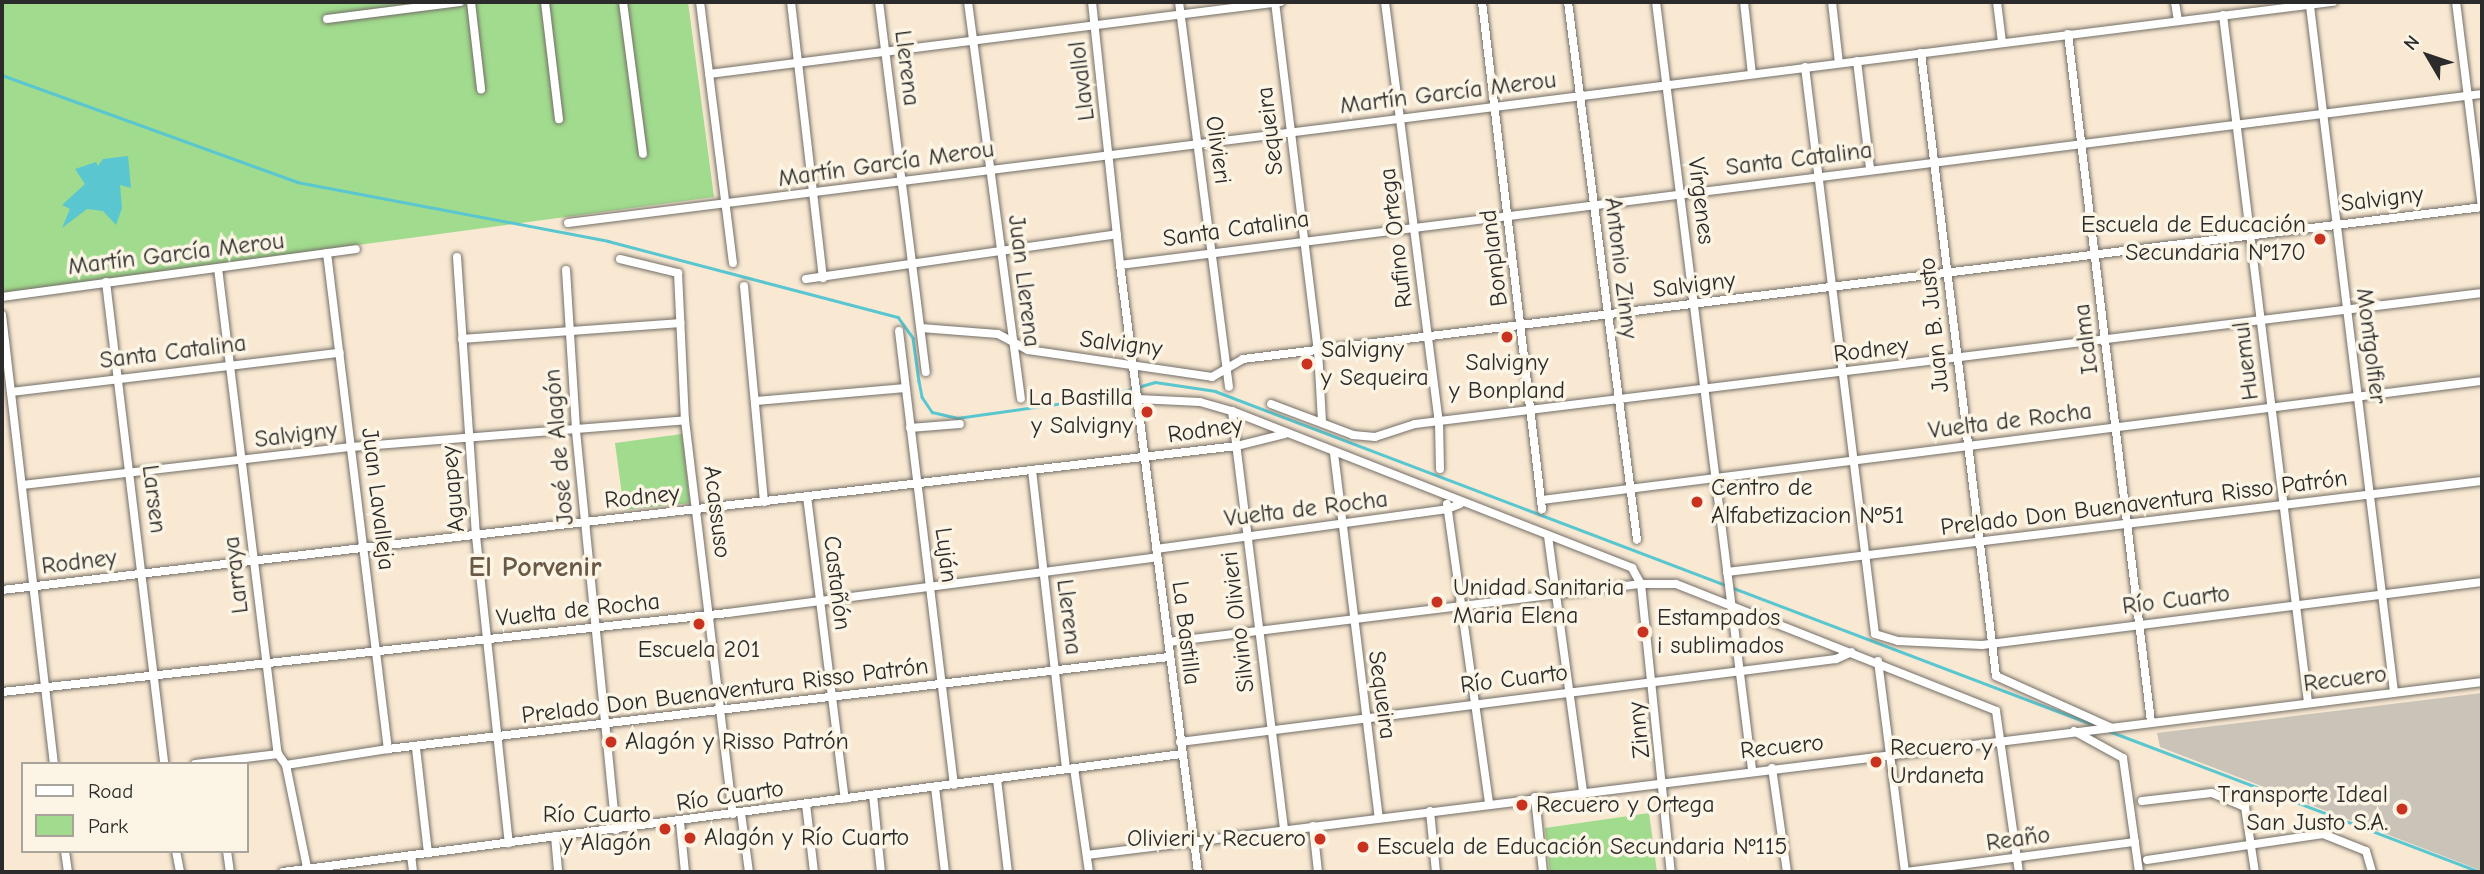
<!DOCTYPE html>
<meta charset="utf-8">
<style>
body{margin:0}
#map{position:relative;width:2484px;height:874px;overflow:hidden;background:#f9e9d3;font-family:"Comic Neue",sans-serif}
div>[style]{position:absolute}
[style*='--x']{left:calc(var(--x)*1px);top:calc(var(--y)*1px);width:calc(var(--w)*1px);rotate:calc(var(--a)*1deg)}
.industrial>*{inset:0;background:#cac3b8}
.green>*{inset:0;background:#a1db8e}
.water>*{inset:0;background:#59c6d0}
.stream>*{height:2.5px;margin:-1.25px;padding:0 1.25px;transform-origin:1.25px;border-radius:1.25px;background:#59c6d0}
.roads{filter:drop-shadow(0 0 2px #736e66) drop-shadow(0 0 2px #736e66)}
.minor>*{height:8px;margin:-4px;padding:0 4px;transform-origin:4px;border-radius:4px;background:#fff}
.dots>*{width:19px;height:19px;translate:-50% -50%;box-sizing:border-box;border:4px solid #fcf5e5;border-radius:50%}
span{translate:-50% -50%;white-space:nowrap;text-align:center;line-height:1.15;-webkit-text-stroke:7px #fcf5e5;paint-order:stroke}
.street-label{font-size:24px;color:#2b2b2b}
.poi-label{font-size:24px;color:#2b2b2b}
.right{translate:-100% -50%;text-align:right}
.left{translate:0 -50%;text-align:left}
.quarter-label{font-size:28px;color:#6a5945;font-weight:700}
.frame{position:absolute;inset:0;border:4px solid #2b2b2b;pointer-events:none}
.legend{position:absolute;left:21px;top:762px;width:228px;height:91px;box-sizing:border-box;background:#fcf5e5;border:2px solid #a8a49b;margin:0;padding:9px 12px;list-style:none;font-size:21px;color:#2b2b2b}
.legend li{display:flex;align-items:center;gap:14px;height:35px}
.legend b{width:35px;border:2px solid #a8a49b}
.north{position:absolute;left:2393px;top:21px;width:70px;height:70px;-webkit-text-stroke:5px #fcf5e5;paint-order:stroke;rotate:309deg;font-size:19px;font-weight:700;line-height:28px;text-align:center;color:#2b2b2b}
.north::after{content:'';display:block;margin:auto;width:24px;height:32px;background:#2b2b2b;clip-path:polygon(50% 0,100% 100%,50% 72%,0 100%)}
</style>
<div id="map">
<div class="industrial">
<div style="clip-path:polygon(2482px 693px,2482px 871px,2160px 747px,2157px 733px)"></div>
</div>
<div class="green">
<div style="clip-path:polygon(2px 2px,688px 2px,714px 197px,2px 293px)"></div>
<div style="clip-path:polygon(682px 434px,690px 503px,624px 510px,615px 443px)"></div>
<div style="clip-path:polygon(1649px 813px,1657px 872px,1550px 872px,1545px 828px)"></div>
</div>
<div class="water">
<div style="clip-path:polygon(128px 156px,131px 188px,120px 185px,122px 208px,116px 225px,103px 211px,87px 209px,62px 228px,70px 209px,62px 205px,85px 184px,75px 169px,96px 162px,98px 166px,103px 159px)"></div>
</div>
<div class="stream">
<div style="--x:2;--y:75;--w:314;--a:19.9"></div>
<div style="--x:297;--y:182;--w:317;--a:10.7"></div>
<div style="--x:608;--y:241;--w:300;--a:14.7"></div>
<div style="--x:898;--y:317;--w:26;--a:54"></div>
<div style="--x:913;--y:338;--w:44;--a:82.2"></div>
<div style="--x:919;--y:381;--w:16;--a:79"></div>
<div style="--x:922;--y:397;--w:18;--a:56"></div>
<div style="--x:932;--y:412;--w:26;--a:13"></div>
<div style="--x:957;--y:418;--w:144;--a:-8"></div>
<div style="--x:1100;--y:398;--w:57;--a:-16.2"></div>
<div style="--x:1155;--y:382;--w:61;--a:8.5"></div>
<div style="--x:1215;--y:391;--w:943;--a:20.8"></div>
<div style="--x:2109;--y:731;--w:397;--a:20.8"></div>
</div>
<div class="roads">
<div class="minor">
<div style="--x:471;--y:2;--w:88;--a:83.4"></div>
<div style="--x:545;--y:2;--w:118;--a:83.2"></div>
<div style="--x:623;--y:2;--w:153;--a:82.5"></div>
<div style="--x:700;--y:2;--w:263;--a:82.8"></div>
<div style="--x:791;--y:2;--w:278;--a:83.4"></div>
<div style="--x:879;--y:2;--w:373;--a:82.8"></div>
<div style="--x:968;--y:2;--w:400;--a:82.4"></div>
<div style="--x:1092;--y:2;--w:264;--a:83.9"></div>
<div style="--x:1120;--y:265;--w:612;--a:82.68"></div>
<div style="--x:1179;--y:2;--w:388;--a:82.6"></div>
<div style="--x:1275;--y:2;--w:351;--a:83"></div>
<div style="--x:1318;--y:350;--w:72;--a:86.8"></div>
<div style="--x:1385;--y:2;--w:423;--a:82.7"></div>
<div style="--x:1439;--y:422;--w:47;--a:88.8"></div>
<div style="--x:1482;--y:2;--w:511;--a:83.25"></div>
<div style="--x:1568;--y:2;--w:542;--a:82.69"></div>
<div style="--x:1656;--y:2;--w:773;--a:82.87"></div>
<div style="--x:1744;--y:2;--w:72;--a:83.7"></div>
<div style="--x:1832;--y:2;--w:61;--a:83.5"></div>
<div style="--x:1997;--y:2;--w:40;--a:82.9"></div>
<div style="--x:2175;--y:2;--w:18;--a:81"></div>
<div style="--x:2456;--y:2;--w:207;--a:82.8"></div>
<div style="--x:2310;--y:6;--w:691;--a:83.02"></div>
<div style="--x:2223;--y:15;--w:692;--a:82.95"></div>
<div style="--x:327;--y:19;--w:134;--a:-7.3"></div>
<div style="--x:2068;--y:34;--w:693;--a:83.12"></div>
<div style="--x:1921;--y:53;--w:627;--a:83.14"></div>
<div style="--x:1996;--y:676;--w:125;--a:24.1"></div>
<div style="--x:1857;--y:61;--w:109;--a:83.1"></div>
<div style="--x:1805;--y:67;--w:571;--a:82.96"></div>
<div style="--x:1875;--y:634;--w:24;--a:17"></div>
<div style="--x:1898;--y:641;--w:84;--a:2.7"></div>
<div style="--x:1982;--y:645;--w:504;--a:-7.18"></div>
<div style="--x:709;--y:74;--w:576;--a:-7.19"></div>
<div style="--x:568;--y:223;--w:1779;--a:-7.14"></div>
<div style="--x:327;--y:253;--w:500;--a:83"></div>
<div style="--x:457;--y:257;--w:280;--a:86.1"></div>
<div style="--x:476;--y:536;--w:309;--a:83.9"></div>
<div style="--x:620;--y:259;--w:60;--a:13.6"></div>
<div style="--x:678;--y:273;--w:147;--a:87.3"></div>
<div style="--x:685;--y:420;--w:397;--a:83.1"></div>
<div style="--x:1120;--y:265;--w:1373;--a:-7.16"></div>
<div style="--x:218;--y:268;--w:490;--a:83"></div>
<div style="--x:278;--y:754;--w:14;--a:54"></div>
<div style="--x:286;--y:765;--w:109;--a:78.4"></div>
<div style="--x:566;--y:270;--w:161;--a:86.4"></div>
<div style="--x:576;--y:431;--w:401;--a:84.3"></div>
<div style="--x:806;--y:279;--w:314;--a:-8.2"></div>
<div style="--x:106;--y:282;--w:485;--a:83.1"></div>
<div style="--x:744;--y:286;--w:217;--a:84.7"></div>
<div style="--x:2;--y:297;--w:357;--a:-7.7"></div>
<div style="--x:2;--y:315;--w:452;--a:83.4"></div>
<div style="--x:921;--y:328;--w:77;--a:4.5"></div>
<div style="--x:998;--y:334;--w:34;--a:28"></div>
<div style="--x:1028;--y:350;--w:186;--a:8.3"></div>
<div style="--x:1212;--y:377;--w:36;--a:-30"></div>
<div style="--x:1243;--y:359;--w:1248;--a:-6.99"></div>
<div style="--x:899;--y:331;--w:457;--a:83.1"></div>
<div style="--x:462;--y:339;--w:219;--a:-4.2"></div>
<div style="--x:11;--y:392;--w:331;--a:-6.8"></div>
<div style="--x:1138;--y:399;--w:62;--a:2.8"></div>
<div style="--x:1200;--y:402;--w:33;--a:16"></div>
<div style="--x:1232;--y:411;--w:430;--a:21.4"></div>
<div style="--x:1632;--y:568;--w:18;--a:61"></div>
<div style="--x:1641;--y:584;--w:290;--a:84.1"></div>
<div style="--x:756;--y:401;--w:150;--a:-5"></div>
<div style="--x:1271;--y:404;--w:88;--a:20.7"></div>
<div style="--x:1353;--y:435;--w:22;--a:5"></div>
<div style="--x:1375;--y:437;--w:42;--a:-18"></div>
<div style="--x:1415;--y:424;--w:1075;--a:-7"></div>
<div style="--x:1232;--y:411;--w:421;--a:82.9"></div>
<div style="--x:910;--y:428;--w:50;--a:-4.6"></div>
<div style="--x:1334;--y:453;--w:368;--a:83"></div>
<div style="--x:1032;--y:470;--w:301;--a:83.5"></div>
<div style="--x:22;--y:485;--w:332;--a:-6.6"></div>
<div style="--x:352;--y:447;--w:334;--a:-4.6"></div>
<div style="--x:807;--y:496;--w:305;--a:82.9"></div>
<div style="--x:1542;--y:500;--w:948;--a:-7.22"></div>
<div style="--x:1447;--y:504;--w:302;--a:82"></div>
<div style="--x:1548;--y:536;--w:257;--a:82.2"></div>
<div style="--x:1156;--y:549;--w:294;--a:-7.8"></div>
<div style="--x:1447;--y:509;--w:14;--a:-21"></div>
<div style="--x:1727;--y:572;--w:760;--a:-6.87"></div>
<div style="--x:2;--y:590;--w:1243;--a:-6.65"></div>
<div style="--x:1237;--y:446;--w:49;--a:-14"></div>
<div style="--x:1168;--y:642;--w:477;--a:-7"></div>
<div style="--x:1641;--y:584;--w:35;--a:0"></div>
<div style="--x:1676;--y:584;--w:344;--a:21.6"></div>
<div style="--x:1996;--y:711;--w:163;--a:81.9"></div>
<div style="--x:1878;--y:661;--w:213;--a:82.7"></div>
<div style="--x:2;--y:692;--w:730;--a:-6.21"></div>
<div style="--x:728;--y:613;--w:433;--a:-7.4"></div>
<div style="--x:2074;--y:731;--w:56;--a:28.9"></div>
<div style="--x:2123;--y:758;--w:115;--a:82"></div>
<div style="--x:1180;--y:742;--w:661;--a:-7.21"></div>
<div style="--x:1836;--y:659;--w:17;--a:-24"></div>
<div style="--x:416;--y:748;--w:106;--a:83.5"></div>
<div style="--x:195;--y:764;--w:84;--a:-6.9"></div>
<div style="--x:286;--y:765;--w:103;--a:-8.9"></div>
<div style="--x:388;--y:749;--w:786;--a:-6.72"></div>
<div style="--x:1074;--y:768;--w:105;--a:81.8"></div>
<div style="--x:1772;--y:768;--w:105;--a:81.8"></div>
<div style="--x:997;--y:779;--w:94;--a:83.3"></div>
<div style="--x:935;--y:787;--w:86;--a:83.3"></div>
<div style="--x:873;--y:795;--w:77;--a:84.1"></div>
<div style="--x:1535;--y:797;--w:75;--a:83.9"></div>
<div style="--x:2142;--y:801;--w:70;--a:-6.5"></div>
<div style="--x:2212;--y:793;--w:36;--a:23"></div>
<div style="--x:2245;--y:807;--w:66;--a:81.3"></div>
<div style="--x:806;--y:804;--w:68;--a:83.3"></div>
<div style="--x:1430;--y:811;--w:61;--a:84.4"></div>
<div style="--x:741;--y:813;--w:60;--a:82.3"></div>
<div style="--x:680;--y:822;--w:50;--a:84.3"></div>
<div style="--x:1313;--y:826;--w:46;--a:83.8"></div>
<div style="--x:555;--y:836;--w:36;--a:85"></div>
<div style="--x:65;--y:851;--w:21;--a:82"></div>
<div style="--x:176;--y:851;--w:21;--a:79"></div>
<div style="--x:227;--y:851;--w:21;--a:82"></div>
<div style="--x:411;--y:855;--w:17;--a:83"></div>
<div style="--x:1087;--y:855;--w:1406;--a:-7.07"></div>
<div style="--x:2147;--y:860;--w:178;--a:-8.4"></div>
<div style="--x:2323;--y:834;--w:46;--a:21.6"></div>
<div style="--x:2366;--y:851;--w:22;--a:74"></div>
<div style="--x:283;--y:872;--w:907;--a:-7.48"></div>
<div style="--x:1906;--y:872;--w:231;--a:-7.5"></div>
</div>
</div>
<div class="dots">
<div style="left:2320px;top:239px;background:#c8321e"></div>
<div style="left:1507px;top:337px;background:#c8321e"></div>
<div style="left:1307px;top:364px;background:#c8321e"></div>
<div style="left:1147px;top:412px;background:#c8321e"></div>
<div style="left:1697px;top:502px;background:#c8321e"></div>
<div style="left:1437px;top:602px;background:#c8321e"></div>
<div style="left:699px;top:624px;background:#c8321e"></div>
<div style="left:1643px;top:632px;background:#c8321e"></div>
<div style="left:611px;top:742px;background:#c8321e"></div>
<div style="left:1876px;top:762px;background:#c8321e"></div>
<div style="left:1522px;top:805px;background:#c8321e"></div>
<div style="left:2402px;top:809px;background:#c8321e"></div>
<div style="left:665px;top:829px;background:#c8321e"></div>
<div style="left:690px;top:838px;background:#c8321e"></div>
<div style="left:1320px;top:839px;background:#c8321e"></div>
<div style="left:1363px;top:847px;background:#c8321e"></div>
</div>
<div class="street-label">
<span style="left:907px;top:68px;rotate:83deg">Llerena</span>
<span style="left:1082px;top:81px;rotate:-97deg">Llavallol</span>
<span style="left:1448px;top:93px;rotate:-7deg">Martín García Merou</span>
<span style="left:1270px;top:131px;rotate:-97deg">Sequeira</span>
<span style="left:1218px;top:150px;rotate:82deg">Olivieri</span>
<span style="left:1799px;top:159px;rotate:-7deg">Santa Catalina</span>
<span style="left:886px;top:164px;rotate:-8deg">Martín García Merou</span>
<span style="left:2382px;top:199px;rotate:-7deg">Salvigny</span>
<span style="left:1701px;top:201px;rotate:83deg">Vírgenes</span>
<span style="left:1236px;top:229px;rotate:-8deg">Santa Catalina</span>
<span style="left:1396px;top:238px;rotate:-97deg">Rufino Ortega</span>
<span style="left:176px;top:254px;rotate:-7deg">Martín García Merou</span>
<span style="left:1494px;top:258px;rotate:-97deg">Bonpland</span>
<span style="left:1621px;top:268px;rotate:83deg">Antonio Zinny</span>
<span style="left:1024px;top:281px;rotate:83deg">Juan Llerena</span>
<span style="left:1694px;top:285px;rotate:-7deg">Salvigny</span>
<span style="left:1934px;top:325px;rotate:-96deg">Juan B. Justo</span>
<span style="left:2086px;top:339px;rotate:-97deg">Icalma</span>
<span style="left:1121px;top:344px;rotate:7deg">Salvigny</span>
<span style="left:2371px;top:346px;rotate:83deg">Montgolfier</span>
<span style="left:1871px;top:350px;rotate:-7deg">Rodney</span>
<span style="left:173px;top:352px;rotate:-7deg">Santa Catalina</span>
<span style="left:2246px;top:361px;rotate:-97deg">Huemul</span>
<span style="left:2010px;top:421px;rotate:-7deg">Vuelta de Rocha</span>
<span style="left:1205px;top:430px;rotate:-8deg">Rodney</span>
<span style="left:296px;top:435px;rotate:-7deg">Salvigny</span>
<span style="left:559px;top:447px;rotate:-95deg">José de Alagón</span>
<span style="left:453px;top:489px;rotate:-95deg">Aguapey</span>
<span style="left:642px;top:497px;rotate:-6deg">Rodney</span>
<span style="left:154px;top:499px;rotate:83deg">Larsen</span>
<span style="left:378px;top:499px;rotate:83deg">Juan Lavalleja</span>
<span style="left:2144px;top:503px;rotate:-7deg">Prelado Don Buenaventura Risso Patrón</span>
<span style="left:1306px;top:509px;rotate:-7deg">Vuelta de Rocha</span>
<span style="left:717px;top:512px;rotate:83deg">Acassuso</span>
<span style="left:946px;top:555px;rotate:83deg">Luján</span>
<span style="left:79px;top:562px;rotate:-7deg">Rodney</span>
<span style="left:236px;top:575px;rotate:-97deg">Larraya</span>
<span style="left:837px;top:583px;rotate:83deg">Castañón</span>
<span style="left:2176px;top:600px;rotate:-7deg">Río Cuarto</span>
<span style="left:578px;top:610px;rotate:-6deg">Vuelta de Rocha</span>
<span style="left:1069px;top:617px;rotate:83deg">Llerena</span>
<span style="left:1238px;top:622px;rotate:-97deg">Silvino Olivieri</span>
<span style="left:1186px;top:633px;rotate:83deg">La Bastilla</span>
<span style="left:1514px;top:679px;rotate:-7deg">Río Cuarto</span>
<span style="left:2345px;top:679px;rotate:-7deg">Recuero</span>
<span style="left:725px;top:691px;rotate:-7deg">Prelado Don Buenaventura Risso Patrón</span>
<span style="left:1382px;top:695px;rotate:82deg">Sequeira</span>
<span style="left:1639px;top:730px;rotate:-96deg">Zinny</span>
<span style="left:1782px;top:747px;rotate:-6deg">Recuero</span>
<span style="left:730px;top:796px;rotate:-8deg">Río Cuarto</span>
<span style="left:2018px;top:839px;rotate:-8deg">Reaño</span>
</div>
<div class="poi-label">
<span class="right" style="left:2306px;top:239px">Escuela de Educación<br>Secundaria Nº170</span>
<span class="left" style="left:1321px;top:364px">Salvigny<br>y Sequeira</span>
<span style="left:1507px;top:377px">Salvigny<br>y Bonpland</span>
<span class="right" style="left:1133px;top:412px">La Bastilla<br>y Salvigny</span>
<span class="left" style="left:1711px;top:502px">Centro de<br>Alfabetizacion Nº51</span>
<span class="left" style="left:1453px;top:602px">Unidad Sanitaria<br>Maria Elena</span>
<span class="left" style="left:1657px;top:632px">Estampados<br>i sublimados</span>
<span style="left:699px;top:650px">Escuela 201</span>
<span class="left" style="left:625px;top:742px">Alagón y Risso Patrón</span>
<span class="left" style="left:1890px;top:762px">Recuero y<br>Urdaneta</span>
<span class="right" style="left:2388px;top:809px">Transporte Ideal<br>San Justo S.A.</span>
<span class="left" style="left:1536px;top:805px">Recuero y Ortega</span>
<span class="right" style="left:651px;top:829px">Río Cuarto<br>y Alagón</span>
<span class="left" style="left:704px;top:838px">Alagón y Río Cuarto</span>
<span class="right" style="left:1306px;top:839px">Olivieri y Recuero</span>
<span class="left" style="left:1377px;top:847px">Escuela de Educación Secundaria Nº115</span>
</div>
<div class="quarter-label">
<span style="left:535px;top:567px">El Porvenir</span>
</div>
<div class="frame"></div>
<ul class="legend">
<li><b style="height:9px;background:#fff"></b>Road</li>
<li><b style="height:19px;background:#a1db8e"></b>Park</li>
</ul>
<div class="north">N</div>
</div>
